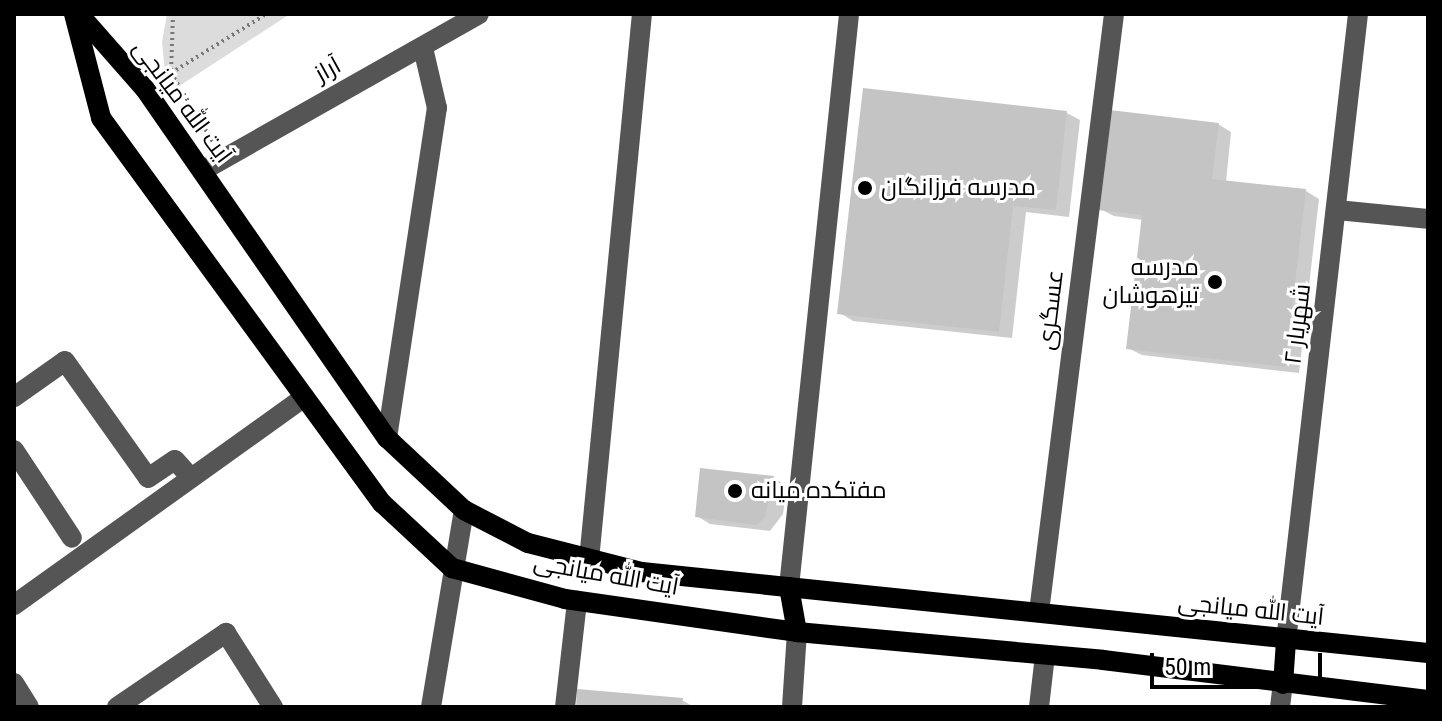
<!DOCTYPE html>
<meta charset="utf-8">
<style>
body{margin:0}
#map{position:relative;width:1442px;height:721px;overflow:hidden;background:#fff;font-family:"Roboto Condensed",Cairo,sans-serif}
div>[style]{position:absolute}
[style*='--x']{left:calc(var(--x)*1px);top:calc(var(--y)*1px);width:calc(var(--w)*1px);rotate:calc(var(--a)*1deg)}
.green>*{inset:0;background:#dcdcdc}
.shadow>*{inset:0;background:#0003}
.building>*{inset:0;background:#c4c4c4}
.path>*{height:4px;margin-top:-2px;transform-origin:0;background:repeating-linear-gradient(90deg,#777 0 2px,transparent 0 6px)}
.minor>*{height:20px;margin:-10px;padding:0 10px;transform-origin:10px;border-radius:10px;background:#555}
.major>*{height:20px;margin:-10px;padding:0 10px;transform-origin:10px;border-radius:10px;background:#000}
.dots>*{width:22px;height:22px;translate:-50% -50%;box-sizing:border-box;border:4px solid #fff;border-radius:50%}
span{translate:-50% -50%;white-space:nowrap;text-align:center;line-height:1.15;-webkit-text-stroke:6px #fff;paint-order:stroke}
.street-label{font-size:24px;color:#000}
.poi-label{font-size:24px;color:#000}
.left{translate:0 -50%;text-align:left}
.right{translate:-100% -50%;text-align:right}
.frame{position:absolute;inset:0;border:16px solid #000;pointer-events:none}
.scale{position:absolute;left:1150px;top:653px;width:172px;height:36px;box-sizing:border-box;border:4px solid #000;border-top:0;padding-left:10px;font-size:24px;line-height:28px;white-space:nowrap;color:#000;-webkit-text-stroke:6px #fff;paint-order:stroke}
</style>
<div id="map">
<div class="green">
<div style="clip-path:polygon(167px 14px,290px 14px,167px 94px,162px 42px)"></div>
</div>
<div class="shadow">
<div style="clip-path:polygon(1067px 113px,1080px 120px,1069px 217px,1026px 212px,1012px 338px,853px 321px,840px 313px)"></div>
<div style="clip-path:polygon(1218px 124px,1231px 132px,1226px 182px,1306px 191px,1319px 199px,1299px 373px,1142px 355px,1128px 348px,1143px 220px,1114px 216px,1100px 209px)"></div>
<div style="clip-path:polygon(773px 478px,787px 486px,783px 514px,770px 531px,710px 524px,697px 516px)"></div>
<div style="clip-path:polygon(682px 700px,694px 707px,578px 707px)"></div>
</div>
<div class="building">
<div style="clip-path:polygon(863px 88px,1067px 111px,1056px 210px,1013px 206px,999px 332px,837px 314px)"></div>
<div style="clip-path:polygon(1110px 110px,1219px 123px,1212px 179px,1306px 189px,1285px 367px,1126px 349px,1142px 215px,1098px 210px)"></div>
<div style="clip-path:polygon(700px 468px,774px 476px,765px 517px,756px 525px,695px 517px)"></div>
<div style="clip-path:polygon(577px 689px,683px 698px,682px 707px,576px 707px)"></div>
</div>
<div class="path">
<div style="--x:173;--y:14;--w:59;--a:91.9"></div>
<div style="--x:171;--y:73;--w:112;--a:-31.8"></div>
<div style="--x:171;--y:73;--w:81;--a:58.7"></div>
</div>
<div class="minor">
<div style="--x:202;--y:171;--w:318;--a:-29.5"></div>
<div style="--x:1337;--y:210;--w:91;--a:5.6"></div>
<div style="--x:14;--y:397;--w:62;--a:-35.2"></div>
<div style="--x:65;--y:361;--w:143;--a:54.6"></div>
<div style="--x:148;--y:478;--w:32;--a:-34"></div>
<div style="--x:175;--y:460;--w:24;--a:48"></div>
<div style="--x:387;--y:438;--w:334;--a:-81.4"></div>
<div style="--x:437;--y:108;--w:62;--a:-103.1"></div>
<div style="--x:14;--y:450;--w:105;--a:56.6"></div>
<div style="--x:589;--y:560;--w:549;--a:-84.46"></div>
<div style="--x:789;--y:587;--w:576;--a:-84.02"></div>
<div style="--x:14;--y:605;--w:357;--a:-35.6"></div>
<div style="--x:1039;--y:612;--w:603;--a:-82.85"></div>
<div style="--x:1286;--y:641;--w:631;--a:-83.45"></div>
<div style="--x:14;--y:683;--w:28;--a:58"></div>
<div style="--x:117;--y:707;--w:132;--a:-34.2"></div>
<div style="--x:226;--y:633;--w:88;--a:57.6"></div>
<div style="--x:431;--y:707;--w:200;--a:-80.5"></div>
<div style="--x:565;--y:707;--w:107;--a:-83.5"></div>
<div style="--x:792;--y:707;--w:75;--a:-86.2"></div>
<div style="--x:1039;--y:707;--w:52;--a:-83.4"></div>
<div style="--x:1280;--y:707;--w:23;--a:-83"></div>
</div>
<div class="major">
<div style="--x:74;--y:14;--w:107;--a:75.4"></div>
<div style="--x:101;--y:118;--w:477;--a:53.9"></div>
<div style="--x:382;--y:503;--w:96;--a:42.9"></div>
<div style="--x:452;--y:568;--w:117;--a:15.3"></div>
<div style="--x:565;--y:599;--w:234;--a:8.1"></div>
<div style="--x:797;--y:632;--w:307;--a:5.2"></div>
<div style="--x:1103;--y:660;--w:327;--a:7"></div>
<div style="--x:79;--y:14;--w:100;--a:48.7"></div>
<div style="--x:145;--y:89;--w:425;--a:55.3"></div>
<div style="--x:387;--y:438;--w:105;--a:43.1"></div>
<div style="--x:464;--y:510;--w:72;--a:27.3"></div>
<div style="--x:528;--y:543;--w:118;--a:14.3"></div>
<div style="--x:642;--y:572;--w:790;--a:5.88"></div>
<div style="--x:789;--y:587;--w:46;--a:79.9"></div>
<div style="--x:1283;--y:684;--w:43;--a:-86"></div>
</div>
<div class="dots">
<div style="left:865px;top:188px;background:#000"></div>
<div style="left:1215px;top:282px;background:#000"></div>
<div style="left:735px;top:491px;background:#000"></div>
</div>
<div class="street-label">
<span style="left:328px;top:70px;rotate:-29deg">آراز</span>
<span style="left:182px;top:102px;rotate:53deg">آیت الله میانجی</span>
<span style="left:1051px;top:310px;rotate:-83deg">عسگری</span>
<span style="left:1298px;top:324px;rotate:-83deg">شهریار ۲</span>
<span style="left:606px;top:575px;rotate:10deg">آیت الله میانجی</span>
<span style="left:1251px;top:610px;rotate:6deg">آیت الله میانجی</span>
</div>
<div class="poi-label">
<span class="left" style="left:881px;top:188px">مدرسه فرزانگان</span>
<span class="right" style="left:1199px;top:282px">مدرسه<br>تیزهوشان</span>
<span class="left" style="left:751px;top:491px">مفتکده میانه</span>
</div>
<div class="frame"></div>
<div class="scale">50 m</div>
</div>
